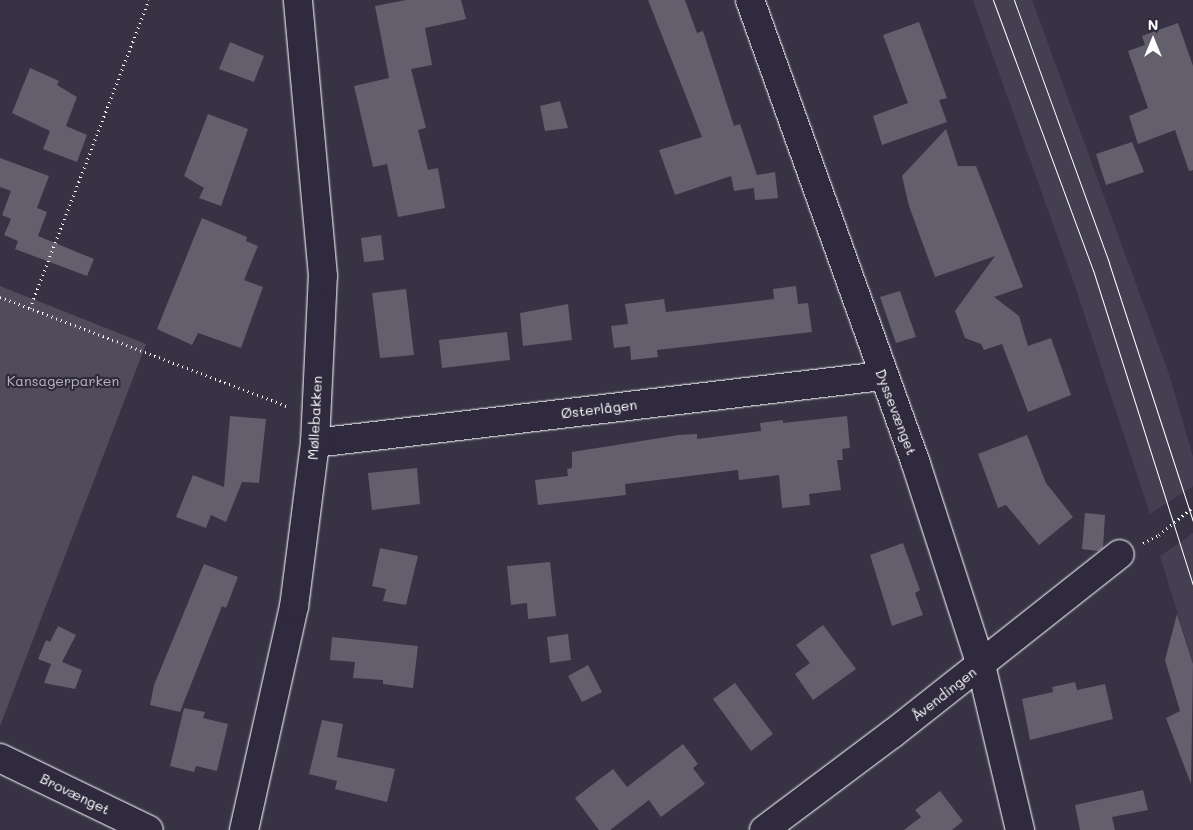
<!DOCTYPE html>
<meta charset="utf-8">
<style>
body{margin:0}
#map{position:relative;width:1193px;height:830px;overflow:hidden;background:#373345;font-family:Mali,sans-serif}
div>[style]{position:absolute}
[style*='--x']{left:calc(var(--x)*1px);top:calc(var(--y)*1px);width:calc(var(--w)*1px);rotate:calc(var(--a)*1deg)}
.built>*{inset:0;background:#444051}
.green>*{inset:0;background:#514c5c}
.building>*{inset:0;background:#635f6d}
.path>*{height:3px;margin-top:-1.5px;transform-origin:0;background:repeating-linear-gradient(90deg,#fff 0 1px,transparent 0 5px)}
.roads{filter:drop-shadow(0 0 1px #fff) drop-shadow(0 0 1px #fff)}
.minor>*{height:28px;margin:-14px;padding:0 14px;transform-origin:14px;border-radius:14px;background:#2f2a3d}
.tram>*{height:1px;margin:-0.5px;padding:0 0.5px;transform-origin:0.5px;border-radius:0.5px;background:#fff}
span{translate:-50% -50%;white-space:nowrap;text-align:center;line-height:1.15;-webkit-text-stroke:4.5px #2f2a3d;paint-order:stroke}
.park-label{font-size:14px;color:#b9b7be}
.street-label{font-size:14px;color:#fff}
.north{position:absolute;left:1128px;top:15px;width:50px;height:50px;-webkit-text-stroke:4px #2f2a3d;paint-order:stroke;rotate:0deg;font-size:14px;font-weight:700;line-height:20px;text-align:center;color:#fff}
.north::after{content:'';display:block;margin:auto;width:18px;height:22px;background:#fff;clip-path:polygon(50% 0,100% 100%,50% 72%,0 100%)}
</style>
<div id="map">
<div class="built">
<div style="clip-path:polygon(973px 0,1032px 0,1169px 374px,1193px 457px,1193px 486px,1150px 514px,1072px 277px)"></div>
<div style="clip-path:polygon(1193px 533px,1193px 663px,1160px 556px)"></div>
</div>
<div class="green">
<div style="clip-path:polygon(0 286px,146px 344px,0 726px)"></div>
</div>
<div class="building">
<div style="clip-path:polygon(406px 0,461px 0,466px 19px,425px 28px,432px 65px,411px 69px,426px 128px,418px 130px,428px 170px,438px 168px,445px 208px,398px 217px,387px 164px,373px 167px,354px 86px,389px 78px,375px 6px)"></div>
<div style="clip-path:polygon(648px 0,685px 0,697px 33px,703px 31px,734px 126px,740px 124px,757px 175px,775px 172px,778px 198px,755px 200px,754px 188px,734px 191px,731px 176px,675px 195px,659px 150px,702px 137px)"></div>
<div style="clip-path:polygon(919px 22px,947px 98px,939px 100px,947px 122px,882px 145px,873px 116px,908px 103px,883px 35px)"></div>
<div style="clip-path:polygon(1178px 23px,1193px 66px,1193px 170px,1189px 171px,1175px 130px,1138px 144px,1129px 116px,1148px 108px,1128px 51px,1145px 45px,1142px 36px)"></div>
<div style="clip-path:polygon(230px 42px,264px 56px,254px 82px,219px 69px)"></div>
<div style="clip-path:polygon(30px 68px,59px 81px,57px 85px,77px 97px,66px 126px,87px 135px,77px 162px,43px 149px,50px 131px,12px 113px)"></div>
<div style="clip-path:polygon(560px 101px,568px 128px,545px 131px,540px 106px)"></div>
<div style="clip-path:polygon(208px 114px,248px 129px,221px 206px,199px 198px,204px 188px,184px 176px)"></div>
<div style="clip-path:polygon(946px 129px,958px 166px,976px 166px,1023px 287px,994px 297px,1019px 316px,1028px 346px,1051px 338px,1071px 395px,1028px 412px,1002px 344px,984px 350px,981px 344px,965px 338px,955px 311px,995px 256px,935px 277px,909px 206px,902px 176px)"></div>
<div style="clip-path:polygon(1132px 142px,1144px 172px,1106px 185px,1096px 154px)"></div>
<div style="clip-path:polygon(0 158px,49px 176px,37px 208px,47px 212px,38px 236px,94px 259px,87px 276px,15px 249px,18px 241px,4px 235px,11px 219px,2px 215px,11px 191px,0 187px)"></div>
<div style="clip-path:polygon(202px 218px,247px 237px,246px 241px,258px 246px,244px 280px,263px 287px,241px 348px,198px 333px,192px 345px,157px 329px)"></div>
<div style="clip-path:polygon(381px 235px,384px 260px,364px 262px,361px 238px)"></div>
<div style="clip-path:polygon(796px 286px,798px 304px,808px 303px,812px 332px,657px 350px,658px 357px,631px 360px,630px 346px,614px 348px,611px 326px,628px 324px,625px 304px,664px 299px,666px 312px,774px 299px,773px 289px)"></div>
<div style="clip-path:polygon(406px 289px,414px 355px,380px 358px,372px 293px)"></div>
<div style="clip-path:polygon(900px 291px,916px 337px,896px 343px,880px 297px)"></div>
<div style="clip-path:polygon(568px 304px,572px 340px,523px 346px,520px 313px)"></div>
<div style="clip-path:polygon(507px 332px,510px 360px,442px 368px,439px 340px)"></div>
<div style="clip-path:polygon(230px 416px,266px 419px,259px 483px,242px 482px,226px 522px,211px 515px,206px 528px,176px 517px,193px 475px,224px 487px)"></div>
<div style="clip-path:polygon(847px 416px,850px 448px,842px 449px,843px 460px,837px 460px,841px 490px,809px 494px,810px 505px,782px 508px,779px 475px,739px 480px,738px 470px,625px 484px,626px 495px,538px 505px,535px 480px,568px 476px,567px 469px,572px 468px,572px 452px,679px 435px,697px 434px,697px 439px,761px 431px,760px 423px,783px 420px,783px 423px)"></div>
<div style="clip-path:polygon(1027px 435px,1046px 483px,1073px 517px,1039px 545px,1006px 505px,998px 508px,978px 454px)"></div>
<div style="clip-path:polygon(417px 468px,420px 504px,372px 510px,368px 473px)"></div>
<div style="clip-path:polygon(1085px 513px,1105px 515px,1103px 548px,1098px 551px,1082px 549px)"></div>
<div style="clip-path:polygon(903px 543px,920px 590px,915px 593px,923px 615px,892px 626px,870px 555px)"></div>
<div style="clip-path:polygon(380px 548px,418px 556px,406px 605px,383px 601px,386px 589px,372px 586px)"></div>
<div style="clip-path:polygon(550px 562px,556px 616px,528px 619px,527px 603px,511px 605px,507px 566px)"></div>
<div style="clip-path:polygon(204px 564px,238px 577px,226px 608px,222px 606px,180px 712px,150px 705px,154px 685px)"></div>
<div style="clip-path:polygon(1177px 614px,1193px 664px,1191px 784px,1166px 718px,1180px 711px,1165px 660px)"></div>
<div style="clip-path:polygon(823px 625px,856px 669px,813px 700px,795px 674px,810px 663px,796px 645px)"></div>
<div style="clip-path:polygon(58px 626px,76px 635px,62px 662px,82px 670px,75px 689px,44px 683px,51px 664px,38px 659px,46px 640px,50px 642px)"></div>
<div style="clip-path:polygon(568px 634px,571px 660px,550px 663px,547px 637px)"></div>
<div style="clip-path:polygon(332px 637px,418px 646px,413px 688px,383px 684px,383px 680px,353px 678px,355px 662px,330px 660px)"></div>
<div style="clip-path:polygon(588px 665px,602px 692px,582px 702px,568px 676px)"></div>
<div style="clip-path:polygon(1075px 682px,1077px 690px,1105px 684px,1113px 719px,1030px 740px,1022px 699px,1053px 692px,1052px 687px)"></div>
<div style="clip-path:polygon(735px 683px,773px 734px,751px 751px,713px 699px)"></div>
<div style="clip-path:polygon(184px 708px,205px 712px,203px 718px,228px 724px,217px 771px,196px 766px,194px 772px,170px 766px)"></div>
<div style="clip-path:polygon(322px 720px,343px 724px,337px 757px,395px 769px,387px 802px,335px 789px,337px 781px,309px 774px)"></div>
<div style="clip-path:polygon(683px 744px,698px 764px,693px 768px,705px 784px,661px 817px,649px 800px,610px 830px,599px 830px,575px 798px,613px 769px,627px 787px)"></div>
<div style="clip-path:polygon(1143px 790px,1148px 810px,1112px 817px,1115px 830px,1080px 830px,1075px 805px)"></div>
<div style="clip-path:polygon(940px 791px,963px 821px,952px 830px,904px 830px,921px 817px,915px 810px)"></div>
</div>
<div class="path">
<div style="--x:0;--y:297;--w:309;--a:20.8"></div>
<div style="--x:30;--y:308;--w:330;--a:-68.9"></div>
<div style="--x:1143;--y:543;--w:18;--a:-27"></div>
<div style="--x:1159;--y:535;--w:44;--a:-39.5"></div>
</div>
<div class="roads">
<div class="minor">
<div style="--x:750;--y:0;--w:493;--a:70.3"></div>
<div style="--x:916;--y:464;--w:211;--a:72.1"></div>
<div style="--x:981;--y:665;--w:170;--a:76.7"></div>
<div style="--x:315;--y:443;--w:571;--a:-6.74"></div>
<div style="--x:0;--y:758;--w:165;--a:25.8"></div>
<div style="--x:244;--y:830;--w:229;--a:-77.4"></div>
<div style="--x:294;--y:607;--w:165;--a:-82.7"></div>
<div style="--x:315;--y:443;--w:167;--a:-87.3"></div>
<div style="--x:323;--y:276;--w:277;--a:-95.2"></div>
<div style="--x:764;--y:830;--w:160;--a:-36.9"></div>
<div style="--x:892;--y:734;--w:290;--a:-38.3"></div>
</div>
</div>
<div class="tram">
<div style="--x:993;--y:0;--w:288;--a:69.7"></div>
<div style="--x:1093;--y:270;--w:330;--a:72.4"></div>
<div style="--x:1014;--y:0;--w:280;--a:70.1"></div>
<div style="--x:1109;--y:263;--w:271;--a:72"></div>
</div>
<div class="park-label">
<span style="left:63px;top:381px">Kansagerparken</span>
</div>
<div class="street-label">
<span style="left:599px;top:409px;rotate:-7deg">Østerlågen</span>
<span style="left:896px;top:412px;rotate:69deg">Dyssevænget</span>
<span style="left:315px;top:418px;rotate:-87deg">Møllebakken</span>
<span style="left:944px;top:694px;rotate:-38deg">Åvendingen</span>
<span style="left:75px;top:794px;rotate:26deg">Brovænget</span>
</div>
<div class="north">N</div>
</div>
